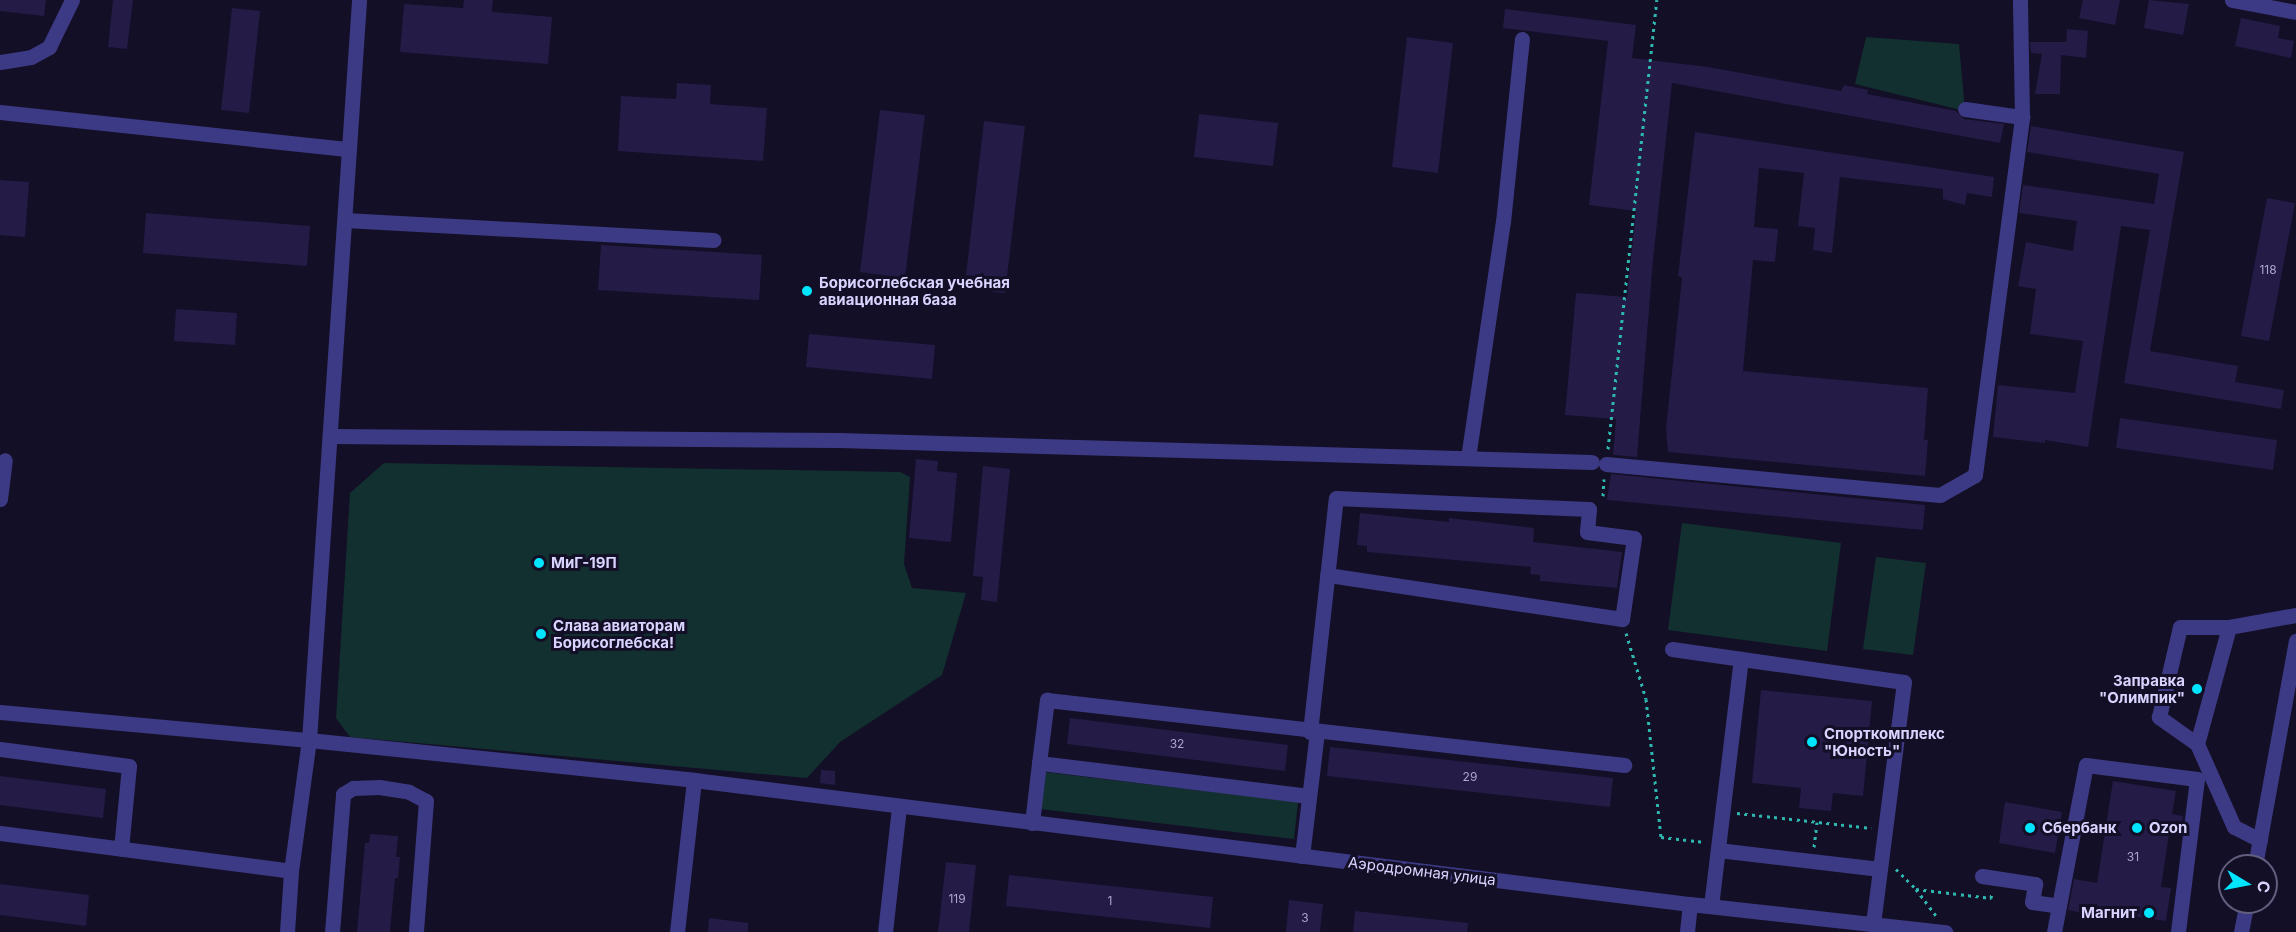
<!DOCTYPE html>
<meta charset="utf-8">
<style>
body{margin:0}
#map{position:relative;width:2296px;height:932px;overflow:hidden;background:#130f26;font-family:Inter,sans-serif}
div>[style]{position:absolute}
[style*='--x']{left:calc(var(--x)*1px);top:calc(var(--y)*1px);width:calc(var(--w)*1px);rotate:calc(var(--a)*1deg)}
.green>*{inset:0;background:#12302f}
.building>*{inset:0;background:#241b47}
.path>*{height:3px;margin-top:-1.5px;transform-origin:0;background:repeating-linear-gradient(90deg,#2fb8b0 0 3px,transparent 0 7.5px)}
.minor>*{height:15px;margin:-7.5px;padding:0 7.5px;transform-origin:7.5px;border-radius:7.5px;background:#3d3a85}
.dots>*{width:16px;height:16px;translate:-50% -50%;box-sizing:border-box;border:3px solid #130f26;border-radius:50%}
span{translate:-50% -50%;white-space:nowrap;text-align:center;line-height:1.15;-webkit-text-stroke:6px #130f26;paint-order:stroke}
.number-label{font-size:12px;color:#aca6d1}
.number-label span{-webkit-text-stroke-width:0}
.poi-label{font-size:15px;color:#d9d4ff;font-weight:700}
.left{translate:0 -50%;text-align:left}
.right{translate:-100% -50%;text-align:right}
.street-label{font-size:15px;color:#d9d4ff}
.north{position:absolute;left:2218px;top:854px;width:60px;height:60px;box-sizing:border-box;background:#130f26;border:2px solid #625e7d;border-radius:50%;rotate:100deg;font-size:16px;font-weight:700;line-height:24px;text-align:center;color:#d9d4ff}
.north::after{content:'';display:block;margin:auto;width:21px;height:27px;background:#00e5ff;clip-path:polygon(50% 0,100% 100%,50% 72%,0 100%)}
</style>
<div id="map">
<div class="green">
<div style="clip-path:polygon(1866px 37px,1959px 44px,1965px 111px,1855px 84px)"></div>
<div style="clip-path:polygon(384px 463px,900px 472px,910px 477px,904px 564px,912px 588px,966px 593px,942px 675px,840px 742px,807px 778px,350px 737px,336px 718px,350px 493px)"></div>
<div style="clip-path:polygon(1682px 523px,1841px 543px,1827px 651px,1668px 630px)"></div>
<div style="clip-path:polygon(1876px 557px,1926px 563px,1913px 655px,1863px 649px)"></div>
<div style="clip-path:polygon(1044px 772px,1298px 802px,1294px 839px,1040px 809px)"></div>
</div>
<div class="building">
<div style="clip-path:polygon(0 0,46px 0,44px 16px,0 11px)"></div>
<div style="clip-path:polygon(113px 0,133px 0,127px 49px,108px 47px)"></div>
<div style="clip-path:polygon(464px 0,493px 0,492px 12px,552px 17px,548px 64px,400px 52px,404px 4px,463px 8px)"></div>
<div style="clip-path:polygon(2083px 0,2120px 0,2115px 25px,2079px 18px)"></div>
<div style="clip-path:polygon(2149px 0,2189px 4px,2183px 35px,2144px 28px)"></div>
<div style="clip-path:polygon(232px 8px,260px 11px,249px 113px,221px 110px)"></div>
<div style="clip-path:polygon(1505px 9px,1636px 25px,1632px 58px,1708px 67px,1841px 91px,1844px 85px,1868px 90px,1867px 94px,1956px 111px,1964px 119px,2004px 124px,2000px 143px,1672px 83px,1653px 260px,1637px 457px,1613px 455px,1616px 419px,1565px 415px,1576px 293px,1627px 297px,1636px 211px,1589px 205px,1608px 41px,1503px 28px)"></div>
<div style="clip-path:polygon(2241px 18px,2280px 26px,2278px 38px,2294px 41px,2291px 58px,2235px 46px)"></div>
<div style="clip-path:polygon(2067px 29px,2088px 31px,2086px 58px,2061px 55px,2060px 94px,2035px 94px,2042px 54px,2031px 53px,2030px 42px,2066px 42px)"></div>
<div style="clip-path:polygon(1407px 37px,1453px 43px,1438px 173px,1392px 167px)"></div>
<div style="clip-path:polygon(677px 83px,711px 85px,710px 104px,767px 108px,763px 161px,618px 151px,621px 96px,676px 99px)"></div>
<div style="clip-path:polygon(880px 110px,925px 115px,905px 278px,860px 272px)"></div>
<div style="clip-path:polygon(1199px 114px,1278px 123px,1273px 166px,1194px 157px)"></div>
<div style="clip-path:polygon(984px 121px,1025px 126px,1005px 293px,988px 291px,990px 278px,966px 275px)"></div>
<div style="clip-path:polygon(2031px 126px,2184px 152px,2150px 351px,2238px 366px,2235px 382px,2284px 390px,2281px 409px,2124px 383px,2150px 230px,2121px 226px,2088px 447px,2045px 440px,2045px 443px,1993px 437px,1998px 385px,2075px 393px,2083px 341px,2030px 334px,2036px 289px,2018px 286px,2026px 242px,2073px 251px,2077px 221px,2019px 213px,2023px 185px,2154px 204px,2159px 174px,2027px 152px)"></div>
<div style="clip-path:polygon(1695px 132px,1994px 177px,1992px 197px,1967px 193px,1965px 205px,1943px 199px,1943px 189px,1840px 177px,1832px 253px,1813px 250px,1815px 228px,1798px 226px,1804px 173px,1759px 168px,1754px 227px,1778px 229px,1775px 262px,1753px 260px,1743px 371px,1928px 388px,1924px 440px,1928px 440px,1925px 476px,1668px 452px,1666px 428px,1682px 278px,1678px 276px)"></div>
<div style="clip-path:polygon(0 180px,29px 182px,25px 237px,0 235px)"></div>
<div style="clip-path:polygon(2267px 198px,2295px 203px,2269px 341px,2241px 336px)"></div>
<div style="clip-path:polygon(146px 213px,310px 226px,307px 266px,143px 253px)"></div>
<div style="clip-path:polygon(601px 245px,762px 255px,759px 300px,598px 290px)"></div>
<div style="clip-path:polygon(176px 309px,237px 313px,235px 345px,174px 341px)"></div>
<div style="clip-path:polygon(809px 334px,935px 345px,932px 379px,806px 367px)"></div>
<div style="clip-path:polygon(2120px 418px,2277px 440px,2273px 470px,2116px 448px)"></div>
<div style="clip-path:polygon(916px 459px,938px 461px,937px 471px,957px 473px,951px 542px,909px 538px)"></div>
<div style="clip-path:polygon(983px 466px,1010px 469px,997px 602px,981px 600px,983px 577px,973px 576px)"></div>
<div style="clip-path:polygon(1611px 474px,1925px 505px,1923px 530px,1607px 500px)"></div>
<div style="clip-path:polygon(1360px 513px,1449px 522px,1449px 518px,1534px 528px,1533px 542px,1622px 552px,1617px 588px,1540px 581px,1540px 575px,1530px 574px,1531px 567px,1367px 552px,1367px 546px,1357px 545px)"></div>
<div style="clip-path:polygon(1761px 690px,1872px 701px,1863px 796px,1833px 793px,1831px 811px,1799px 808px,1801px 788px,1752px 783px)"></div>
<div style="clip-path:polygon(1070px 718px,1288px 745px,1285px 771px,1067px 744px)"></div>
<div style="clip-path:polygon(1330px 747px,1613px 778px,1610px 807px,1327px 776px)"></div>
<div style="clip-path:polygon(821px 770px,835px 771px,835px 785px,820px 783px)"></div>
<div style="clip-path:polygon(0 776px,106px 789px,103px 818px,0 805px)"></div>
<div style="clip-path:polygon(2113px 781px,2176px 791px,2172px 814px,2183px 816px,2181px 828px,2170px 827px,2161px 887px,2171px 888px,2166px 921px,2089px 910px,2088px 914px,2068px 910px,2074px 879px,2097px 883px)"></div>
<div style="clip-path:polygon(2005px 802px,2062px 812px,2055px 853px,1999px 843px)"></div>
<div style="clip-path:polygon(370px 834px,398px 836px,396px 857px,400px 857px,398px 878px,395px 878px,390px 932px,357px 932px,365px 843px,369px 843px)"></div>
<div style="clip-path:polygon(946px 862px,976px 865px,969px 932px,938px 932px)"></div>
<div style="clip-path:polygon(1009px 875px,1213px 897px,1210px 928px,1006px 906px)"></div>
<div style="clip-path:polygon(0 884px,89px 895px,86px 926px,0 915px)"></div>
<div style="clip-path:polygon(1289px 900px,1323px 904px,1320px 932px,1286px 932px)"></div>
<div style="clip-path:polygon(1355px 911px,1468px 923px,1467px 932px,1353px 932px)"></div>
<div style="clip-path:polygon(709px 918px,748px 923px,748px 932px,708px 932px)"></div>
</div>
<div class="path">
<div style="--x:1608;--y:449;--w:452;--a:-83.8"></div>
<div style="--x:1603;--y:496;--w:17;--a:-87"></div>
<div style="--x:1626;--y:633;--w:69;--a:73.1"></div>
<div style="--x:1646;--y:699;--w:139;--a:83.8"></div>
<div style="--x:1661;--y:837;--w:44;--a:6.5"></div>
<div style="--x:1737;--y:813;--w:135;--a:6.4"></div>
<div style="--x:1814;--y:847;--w:25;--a:-83"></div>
<div style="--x:1896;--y:869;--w:28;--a:45"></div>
<div style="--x:1916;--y:889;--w:76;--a:6.8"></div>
<div style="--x:1991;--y:898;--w:6;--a:-81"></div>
<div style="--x:1916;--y:889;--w:34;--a:53"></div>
</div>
<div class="minor">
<div style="--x:2232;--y:0;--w:65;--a:10.6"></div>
<div style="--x:0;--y:62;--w:31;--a:-9"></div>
<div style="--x:31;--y:57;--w:21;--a:-29"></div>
<div style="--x:49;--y:47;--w:52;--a:-63.9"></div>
<div style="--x:1965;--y:109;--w:58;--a:8"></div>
<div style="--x:0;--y:112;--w:351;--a:6.1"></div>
<div style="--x:345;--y:220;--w:369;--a:3.1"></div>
<div style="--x:330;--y:436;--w:509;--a:0.45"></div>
<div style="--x:839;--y:440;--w:753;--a:1.67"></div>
<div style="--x:1468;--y:458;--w:239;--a:-81.6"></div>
<div style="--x:1503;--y:222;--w:184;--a:-84.1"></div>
<div style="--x:1606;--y:464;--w:335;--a:5.3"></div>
<div style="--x:1940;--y:495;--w:40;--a:-29.7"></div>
<div style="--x:1975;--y:475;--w:361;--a:-82.5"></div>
<div style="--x:2022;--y:117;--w:117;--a:-91"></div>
<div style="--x:0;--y:499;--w:39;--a:-83"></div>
<div style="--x:1672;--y:649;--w:234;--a:8.1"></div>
<div style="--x:1904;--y:682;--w:244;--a:97.3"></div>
<div style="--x:0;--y:712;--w:310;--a:5.2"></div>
<div style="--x:309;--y:740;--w:387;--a:5.9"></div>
<div style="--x:694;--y:780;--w:1004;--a:7.1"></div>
<div style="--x:1690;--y:904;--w:257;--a:6.3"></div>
<div style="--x:1310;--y:732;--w:235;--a:-83.7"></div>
<div style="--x:1336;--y:498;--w:253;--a:2.5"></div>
<div style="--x:1589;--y:509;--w:23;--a:95"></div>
<div style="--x:1587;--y:532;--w:47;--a:7.3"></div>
<div style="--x:1634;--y:538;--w:82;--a:98.4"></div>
<div style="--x:1622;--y:619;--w:298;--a:-171.5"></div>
<div style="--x:2197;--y:744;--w:47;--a:-144.6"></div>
<div style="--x:2159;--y:717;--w:92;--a:-76.9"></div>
<div style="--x:2180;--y:627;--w:49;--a:0"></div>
<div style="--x:0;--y:749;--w:130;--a:7.5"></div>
<div style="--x:129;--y:766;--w:83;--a:95.5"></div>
<div style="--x:1309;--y:796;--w:272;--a:-173"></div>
<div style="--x:1039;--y:763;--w:64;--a:-82.8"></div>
<div style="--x:1047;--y:700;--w:581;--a:6.43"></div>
<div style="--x:1032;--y:823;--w:60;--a:-83.3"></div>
<div style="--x:0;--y:833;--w:293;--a:7.4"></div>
<div style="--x:2260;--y:840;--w:29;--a:-153"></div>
<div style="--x:2234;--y:827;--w:91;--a:-114"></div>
<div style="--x:2197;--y:744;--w:121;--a:-74.7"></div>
<div style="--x:2229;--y:627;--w:68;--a:-10.2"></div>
<div style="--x:1718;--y:850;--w:163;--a:6.7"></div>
<div style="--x:1302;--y:856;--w:125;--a:-83.1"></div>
<div style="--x:2255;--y:866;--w:229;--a:-79.7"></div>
<div style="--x:1982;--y:876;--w:54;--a:8.6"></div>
<div style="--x:2035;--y:884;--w:18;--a:99"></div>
<div style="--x:2032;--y:902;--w:27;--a:8"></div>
<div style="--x:1711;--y:906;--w:249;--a:-83.1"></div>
<div style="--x:287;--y:932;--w:61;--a:-86.2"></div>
<div style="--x:291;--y:871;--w:132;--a:-82.2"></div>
<div style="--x:309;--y:740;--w:742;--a:-86.13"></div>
<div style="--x:332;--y:932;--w:138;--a:-85.4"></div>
<div style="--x:343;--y:794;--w:12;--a:-31"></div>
<div style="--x:353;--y:788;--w:26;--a:-2"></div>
<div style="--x:379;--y:787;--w:30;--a:9"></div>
<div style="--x:409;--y:792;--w:19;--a:28"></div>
<div style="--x:426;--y:801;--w:131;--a:94.4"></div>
<div style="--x:677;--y:932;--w:153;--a:-83.6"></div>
<div style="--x:885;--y:932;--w:126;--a:-83.6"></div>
<div style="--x:1687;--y:932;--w:28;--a:-84"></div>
<div style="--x:2054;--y:932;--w:170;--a:-79.2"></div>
<div style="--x:2086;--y:765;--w:112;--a:7.2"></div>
<div style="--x:2197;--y:779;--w:154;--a:97.1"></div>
<div style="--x:2241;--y:932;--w:31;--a:-79"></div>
</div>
<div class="dots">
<div style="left:807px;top:291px;background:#00e5ff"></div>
<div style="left:539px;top:563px;background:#00e5ff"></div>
<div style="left:541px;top:634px;background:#00e5ff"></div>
<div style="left:2197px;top:689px;background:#00e5ff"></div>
<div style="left:1812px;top:742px;background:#00e5ff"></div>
<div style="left:2030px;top:828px;background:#00e5ff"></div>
<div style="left:2137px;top:828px;background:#00e5ff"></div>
<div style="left:2149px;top:913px;background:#00e5ff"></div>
</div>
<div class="number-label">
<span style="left:2268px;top:270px">118</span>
<span style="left:1177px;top:744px">32</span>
<span style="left:1470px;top:777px">29</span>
<span style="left:2133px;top:857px">31</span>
<span style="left:957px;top:899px">119</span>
<span style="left:1110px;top:901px">1</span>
<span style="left:1305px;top:918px">3</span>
</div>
<div class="poi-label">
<span class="left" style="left:819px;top:291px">Борисоглебская учебная<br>авиационная база</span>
<span class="left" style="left:551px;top:563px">МиГ-19П</span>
<span class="left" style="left:553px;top:634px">Слава авиаторам<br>Борисоглебска!</span>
<span class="right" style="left:2185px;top:689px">Заправка<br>"Олимпик"</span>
<span class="left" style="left:1824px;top:742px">Спорткомплекс<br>"Юность"</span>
<span class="left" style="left:2042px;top:828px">Сбербанк</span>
<span class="left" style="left:2149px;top:828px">Ozon</span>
<span class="right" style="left:2137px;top:913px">Магнит</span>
</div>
<div class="street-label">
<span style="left:1422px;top:871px;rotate:7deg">Аэродромная улица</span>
</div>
<div class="north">С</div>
</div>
